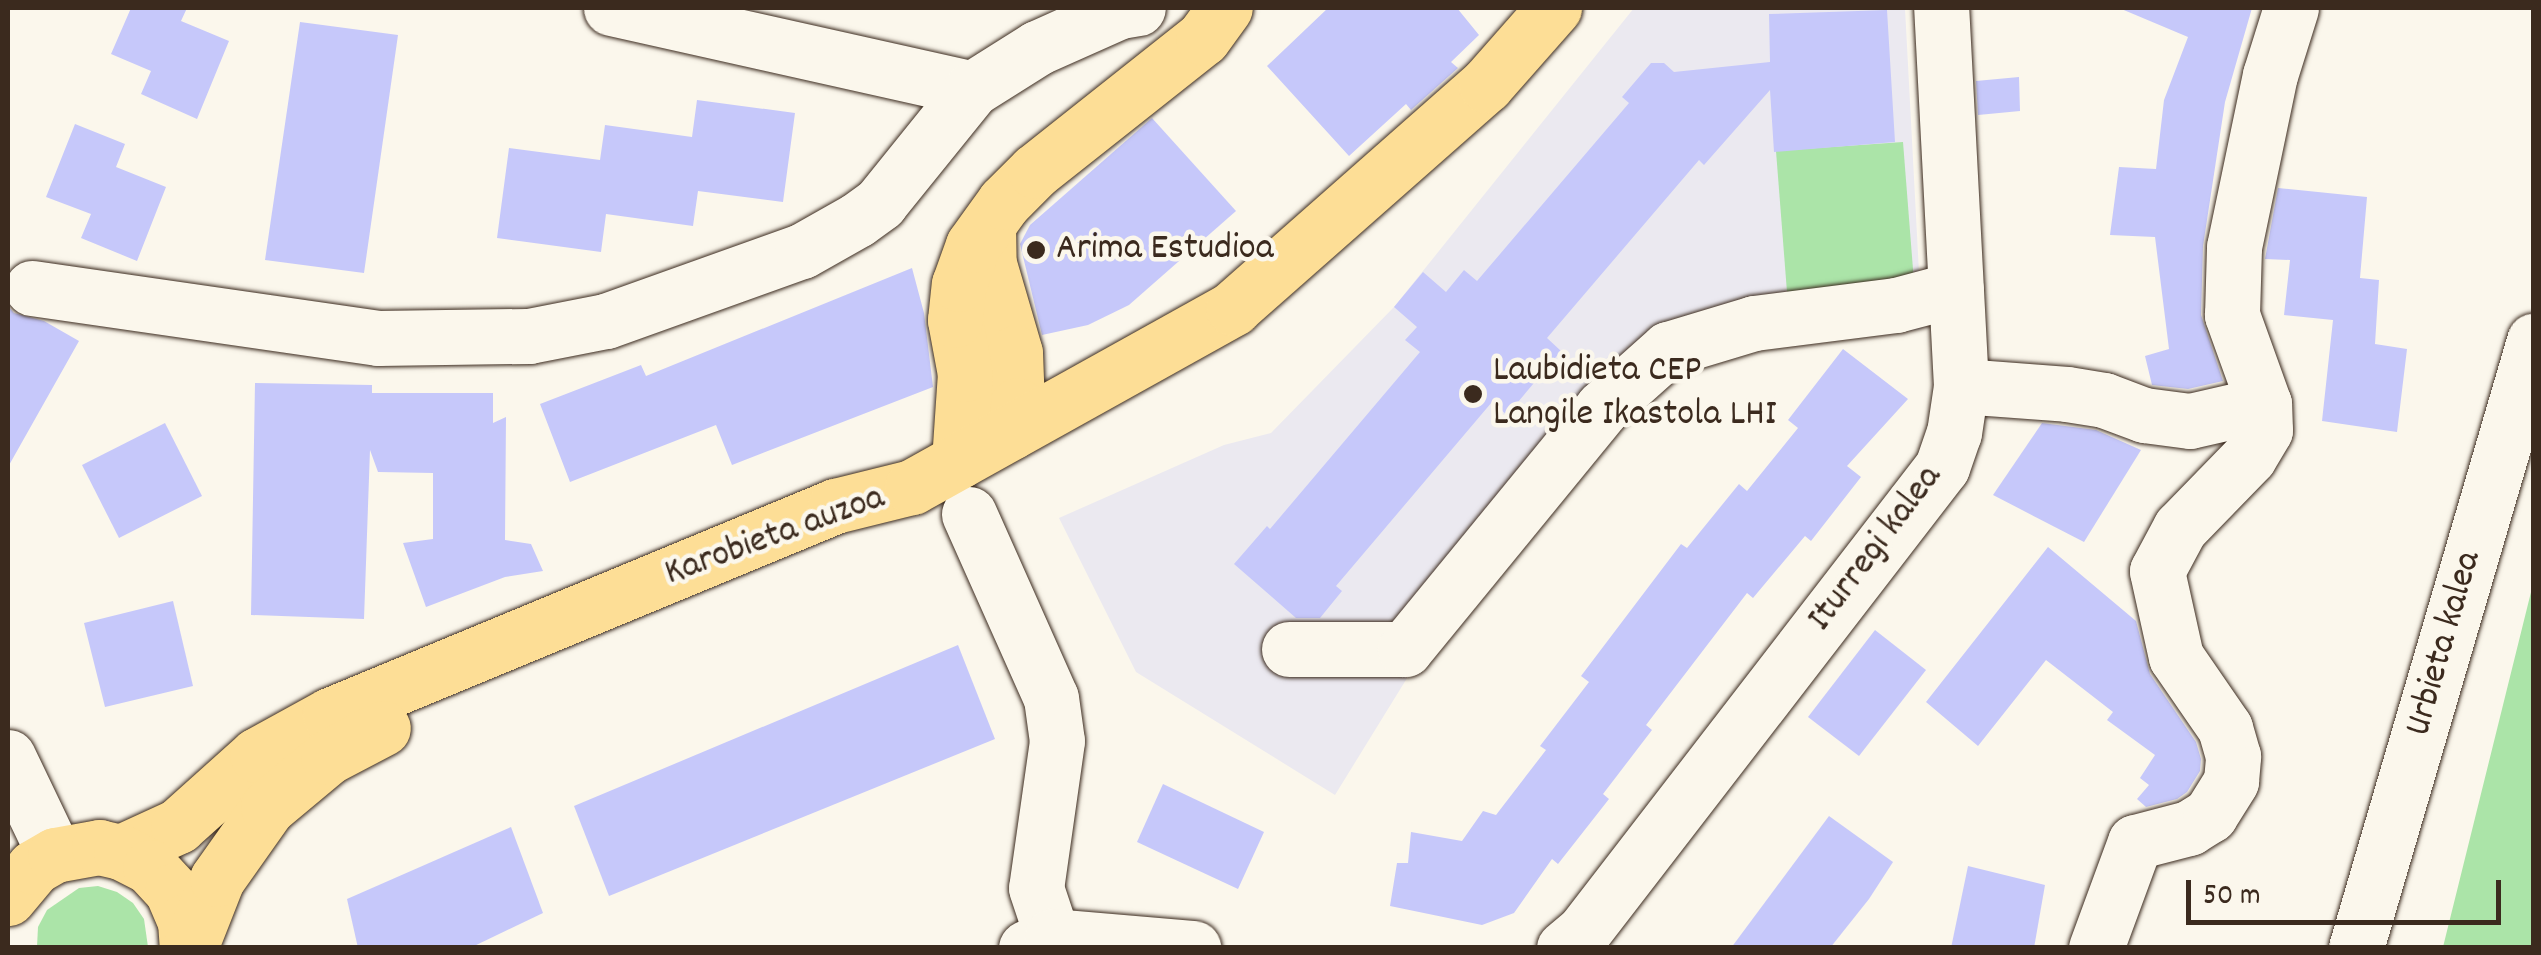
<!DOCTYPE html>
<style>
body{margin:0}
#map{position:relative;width:2541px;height:955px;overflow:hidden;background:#fbf7ec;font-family:Dekko,sans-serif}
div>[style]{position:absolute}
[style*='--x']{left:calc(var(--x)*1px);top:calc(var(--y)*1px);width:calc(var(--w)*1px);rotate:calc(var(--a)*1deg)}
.built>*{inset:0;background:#ebe9f0}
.green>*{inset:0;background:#abe4a8}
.building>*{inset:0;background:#c6c8fa}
.roads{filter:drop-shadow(0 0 2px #3b2a1e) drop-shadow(0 0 2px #3b2a1e)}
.minor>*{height:55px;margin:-27.5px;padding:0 27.5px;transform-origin:27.5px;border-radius:27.5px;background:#fbf7ec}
.major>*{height:55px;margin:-27.5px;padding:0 27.5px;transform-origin:27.5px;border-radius:27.5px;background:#fdde96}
.dots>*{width:28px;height:28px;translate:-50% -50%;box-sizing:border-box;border:5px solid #fbf7ec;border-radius:50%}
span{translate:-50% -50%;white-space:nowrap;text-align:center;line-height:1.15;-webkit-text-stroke:9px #fbf7ec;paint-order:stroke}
.poi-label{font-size:38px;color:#3b2a1e}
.left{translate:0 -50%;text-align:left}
.street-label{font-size:38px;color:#3b2a1e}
.frame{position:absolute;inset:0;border:10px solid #3b2a1e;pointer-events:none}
.scale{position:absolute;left:2186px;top:880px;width:315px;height:45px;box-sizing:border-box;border:5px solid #3b2a1e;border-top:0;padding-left:12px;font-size:30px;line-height:35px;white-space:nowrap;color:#3b2a1e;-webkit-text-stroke:8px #fbf7ec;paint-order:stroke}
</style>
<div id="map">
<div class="built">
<div style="clip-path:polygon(1634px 8px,1905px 8px,1922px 329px,1885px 335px,1833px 322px,1671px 367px,1433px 636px,1335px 795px,1136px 672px,1059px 518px,1224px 445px,1271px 433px,1394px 307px)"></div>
</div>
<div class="green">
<div style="clip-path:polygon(1903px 142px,1914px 282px,1787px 292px,1776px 151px)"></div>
<div style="clip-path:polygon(2533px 584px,2533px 947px,2443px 947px,2474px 822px)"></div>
<div style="clip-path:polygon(98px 886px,117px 892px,133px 903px,144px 919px,148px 947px,37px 947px,38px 927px,47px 910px,79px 888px)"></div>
</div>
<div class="building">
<div style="clip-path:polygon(131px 8px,187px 8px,181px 21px,229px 41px,197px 119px,141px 94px,151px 71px,111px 54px)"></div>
<div style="clip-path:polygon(1328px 8px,1457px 8px,1479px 35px,1451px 62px,1458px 68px,1411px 110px,1406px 104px,1349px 156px,1267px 66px)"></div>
<div style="clip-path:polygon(2119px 8px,2252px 8px,2225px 102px,2203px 246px,2201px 315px,2223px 381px,2188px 389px,2152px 385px,2145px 356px,2169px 349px,2155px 237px,2110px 235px,2119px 167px,2156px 169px,2164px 100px,2188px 37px)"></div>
<div style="clip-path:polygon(1887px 10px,1895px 142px,1774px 152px,1770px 90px,1704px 165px,1699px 160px,1547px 338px,1561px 351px,1507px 415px,1492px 402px,1336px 586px,1342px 591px,1320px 618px,1296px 618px,1234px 564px,1267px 526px,1270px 529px,1420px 352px,1405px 340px,1417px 327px,1394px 307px,1423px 272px,1446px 292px,1464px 270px,1477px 281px,1629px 103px,1622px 97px,1651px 63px,1664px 63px,1674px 72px,1770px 62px,1769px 14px)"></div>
<div style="clip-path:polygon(300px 22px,398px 35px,364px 273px,265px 260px)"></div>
<div style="clip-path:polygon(2019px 77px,2020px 111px,1978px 115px,1976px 81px)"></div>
<div style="clip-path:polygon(697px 100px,795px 113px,783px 202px,698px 191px,693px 226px,606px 214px,601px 252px,497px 238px,509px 148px,600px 160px,605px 125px,692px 137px)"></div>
<div style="clip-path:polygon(1152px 118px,1236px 211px,1129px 305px,1088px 325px,1042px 335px,1020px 244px,1030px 225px)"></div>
<div style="clip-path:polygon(75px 124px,125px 144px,116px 167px,166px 187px,137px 261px,81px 238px,91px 214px,46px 197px)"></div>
<div style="clip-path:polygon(2278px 188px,2367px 197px,2360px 278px,2379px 280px,2375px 344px,2407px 349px,2397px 432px,2322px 421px,2333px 320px,2284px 315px,2290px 260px,2265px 259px)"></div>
<div style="clip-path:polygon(912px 268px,924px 313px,933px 387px,732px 465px,716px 425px,570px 482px,540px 404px,641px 365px,646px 376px)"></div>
<div style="clip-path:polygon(8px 306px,14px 313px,44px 321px,79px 341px,8px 467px)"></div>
<div style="clip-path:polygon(1843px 349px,1908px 399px,1847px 466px,1861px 477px,1811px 541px,1805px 536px,1753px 598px,1747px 593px,1646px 725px,1652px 730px,1603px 794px,1609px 799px,1558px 864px,1552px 859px,1514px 913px,1482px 925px,1390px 906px,1397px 863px,1408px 863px,1411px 832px,1462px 841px,1483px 811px,1496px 815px,1546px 750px,1540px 746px,1589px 682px,1581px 676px,1681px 544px,1687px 548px,1739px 484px,1747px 491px,1798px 428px,1788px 420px)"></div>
<div style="clip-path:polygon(255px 383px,372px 385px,372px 393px,493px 393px,493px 423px,506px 417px,505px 540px,531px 544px,543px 571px,505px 577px,426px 607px,403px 543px,433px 539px,433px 473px,378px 472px,370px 450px,364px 619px,251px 615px)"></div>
<div style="clip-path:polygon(165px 423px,202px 496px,119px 538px,82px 465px)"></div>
<div style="clip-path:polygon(2042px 423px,2096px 430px,2141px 450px,2084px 542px,1993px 495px)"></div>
<div style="clip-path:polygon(2048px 547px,2136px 621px,2150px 674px,2196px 742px,2201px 759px,2200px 771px,2187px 792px,2177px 799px,2146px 807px,2137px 799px,2149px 785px,2140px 778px,2155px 755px,2107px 720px,2113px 712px,2046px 660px,1978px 746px,1926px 702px)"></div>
<div style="clip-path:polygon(173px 601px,193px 686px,105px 707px,84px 623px)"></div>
<div style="clip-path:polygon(1875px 630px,1926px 670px,1859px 756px,1808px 717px)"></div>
<div style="clip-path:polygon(958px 645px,995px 739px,609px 896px,574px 806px)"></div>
<div style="clip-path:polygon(1163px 784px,1264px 832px,1238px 889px,1137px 842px)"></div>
<div style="clip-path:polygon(1829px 816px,1893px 862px,1869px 899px,1830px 948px,1731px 948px)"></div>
<div style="clip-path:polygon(511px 827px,543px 913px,470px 948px,358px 948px,347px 899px)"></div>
<div style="clip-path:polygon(1968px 866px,2045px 885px,2034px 948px,1951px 948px)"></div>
</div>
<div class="roads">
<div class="minor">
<div style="--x:611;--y:8;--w:370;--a:12.6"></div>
<div style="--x:32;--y:288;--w:350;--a:8.2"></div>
<div style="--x:378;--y:338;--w:151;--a:-0.8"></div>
<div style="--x:529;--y:336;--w:78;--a:-11"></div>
<div style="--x:606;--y:321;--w:208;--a:-19.7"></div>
<div style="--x:802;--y:251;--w:63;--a:-29.4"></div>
<div style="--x:857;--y:220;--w:29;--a:-36"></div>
<div style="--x:880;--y:203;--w:146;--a:-51.1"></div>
<div style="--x:972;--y:89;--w:77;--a:-32.2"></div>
<div style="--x:1037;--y:48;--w:91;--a:-24"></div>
<div style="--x:1120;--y:11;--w:18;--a:-9"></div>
<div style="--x:1961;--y:386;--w:106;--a:4.3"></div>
<div style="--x:2067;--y:394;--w:37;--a:9"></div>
<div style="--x:2104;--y:400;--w:43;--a:20.6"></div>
<div style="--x:2144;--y:415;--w:46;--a:7.4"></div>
<div style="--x:2190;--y:421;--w:76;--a:-12.9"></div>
<div style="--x:969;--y:514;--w:201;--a:66"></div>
<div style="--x:1051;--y:698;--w:43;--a:82.1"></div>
<div style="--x:1057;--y:741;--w:148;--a:98.1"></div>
<div style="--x:1036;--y:888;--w:51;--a:71.6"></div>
<div style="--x:1289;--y:649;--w:116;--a:0"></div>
<div style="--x:1405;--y:649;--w:311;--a:-50.7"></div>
<div style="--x:1602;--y:408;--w:89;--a:-41.8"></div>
<div style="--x:1668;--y:349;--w:90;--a:-16.8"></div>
<div style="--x:1754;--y:323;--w:143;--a:-7.2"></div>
<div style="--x:1896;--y:305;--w:62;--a:-14.9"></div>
<div style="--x:8;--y:757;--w:109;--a:64.4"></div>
<div style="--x:1026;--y:948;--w:29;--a:-25"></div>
<div style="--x:1052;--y:936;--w:142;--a:4.9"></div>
<div style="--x:1564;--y:948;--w:26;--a:-40"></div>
<div style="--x:1584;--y:931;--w:586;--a:-52.35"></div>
<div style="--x:1942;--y:467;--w:36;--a:-71"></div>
<div style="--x:1954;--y:433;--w:48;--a:-81.5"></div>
<div style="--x:1961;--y:386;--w:379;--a:-93"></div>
<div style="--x:2096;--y:948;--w:113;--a:-69.8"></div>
<div style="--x:2135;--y:842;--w:56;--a:-14.5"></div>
<div style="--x:2189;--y:828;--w:25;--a:-32"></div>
<div style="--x:2210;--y:815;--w:40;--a:-58"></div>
<div style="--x:2231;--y:781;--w:25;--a:-85"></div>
<div style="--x:2233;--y:756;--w:29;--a:-106"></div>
<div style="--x:2225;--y:728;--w:86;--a:-124.6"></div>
<div style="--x:2176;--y:657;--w:88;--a:-102.5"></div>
<div style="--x:2157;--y:571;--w:49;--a:-61.9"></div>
<div style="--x:2180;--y:528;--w:99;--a:-45.8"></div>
<div style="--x:2249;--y:457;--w:31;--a:-59"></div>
<div style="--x:2265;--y:430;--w:26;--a:-92"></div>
<div style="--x:2264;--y:404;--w:95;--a:-109.8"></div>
<div style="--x:2232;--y:315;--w:68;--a:-88.3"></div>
<div style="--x:2234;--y:247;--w:176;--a:-78.2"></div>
<div style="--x:2270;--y:75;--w:70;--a:-72.6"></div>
<div style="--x:2356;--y:948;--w:633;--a:-73.66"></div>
</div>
<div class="major">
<div style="--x:988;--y:225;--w:39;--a:89"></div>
<div style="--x:989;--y:264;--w:93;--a:73.7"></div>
<div style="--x:1015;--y:353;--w:52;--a:87.8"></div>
<div style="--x:1017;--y:405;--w:28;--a:103"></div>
<div style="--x:959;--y:461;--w:87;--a:-86.1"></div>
<div style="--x:965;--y:374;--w:55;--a:-100.5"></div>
<div style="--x:955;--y:320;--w:36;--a:-84"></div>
<div style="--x:959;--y:284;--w:41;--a:-70.3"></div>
<div style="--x:973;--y:245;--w:53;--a:-54.2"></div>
<div style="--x:1004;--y:202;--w:44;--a:-45"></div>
<div style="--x:1035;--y:171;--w:214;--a:-38.4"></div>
<div style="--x:1203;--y:38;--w:37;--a:-54"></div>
<div style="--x:121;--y:852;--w:63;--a:-24.5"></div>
<div style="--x:178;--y:826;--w:106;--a:-41.9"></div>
<div style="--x:257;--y:755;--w:83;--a:-28.7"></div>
<div style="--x:330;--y:715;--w:547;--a:-22.48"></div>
<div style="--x:835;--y:506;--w:79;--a:-13.9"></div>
<div style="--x:912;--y:487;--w:368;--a:-29.1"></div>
<div style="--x:1233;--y:308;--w:337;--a:-41.4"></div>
<div style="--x:1486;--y:85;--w:103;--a:-48.6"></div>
<div style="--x:8;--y:898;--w:40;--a:-50"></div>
<div style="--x:34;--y:867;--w:24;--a:-30"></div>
<div style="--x:55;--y:855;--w:45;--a:-10.3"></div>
<div style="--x:99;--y:847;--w:23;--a:13"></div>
<div style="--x:121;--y:852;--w:33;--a:27"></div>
<div style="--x:150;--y:867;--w:33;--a:47"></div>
<div style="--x:172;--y:891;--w:33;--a:67"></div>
<div style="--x:185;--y:921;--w:27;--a:86"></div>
<div style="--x:190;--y:948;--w:74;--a:-68.6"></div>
<div style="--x:217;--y:879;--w:88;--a:-54.7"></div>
<div style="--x:268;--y:807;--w:78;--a:-39.8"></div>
<div style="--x:328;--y:757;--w:62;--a:-27.8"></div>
</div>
</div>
<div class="dots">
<div style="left:1036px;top:250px;background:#3b2a1e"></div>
<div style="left:1473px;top:394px;background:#3b2a1e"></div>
</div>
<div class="poi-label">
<span class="left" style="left:1056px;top:250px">Arima Estudioa</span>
<span class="left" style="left:1493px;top:394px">Laubidieta CEP<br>Langile Ikastola LHI</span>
</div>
<div class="street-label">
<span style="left:775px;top:537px;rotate:-20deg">Karobieta auzoa</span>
<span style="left:1876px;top:549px;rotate:-53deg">Iturregi kalea</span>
<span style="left:2445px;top:644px;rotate:-74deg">Urbieta kalea</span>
</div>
<div class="frame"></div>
<div class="scale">50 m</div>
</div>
